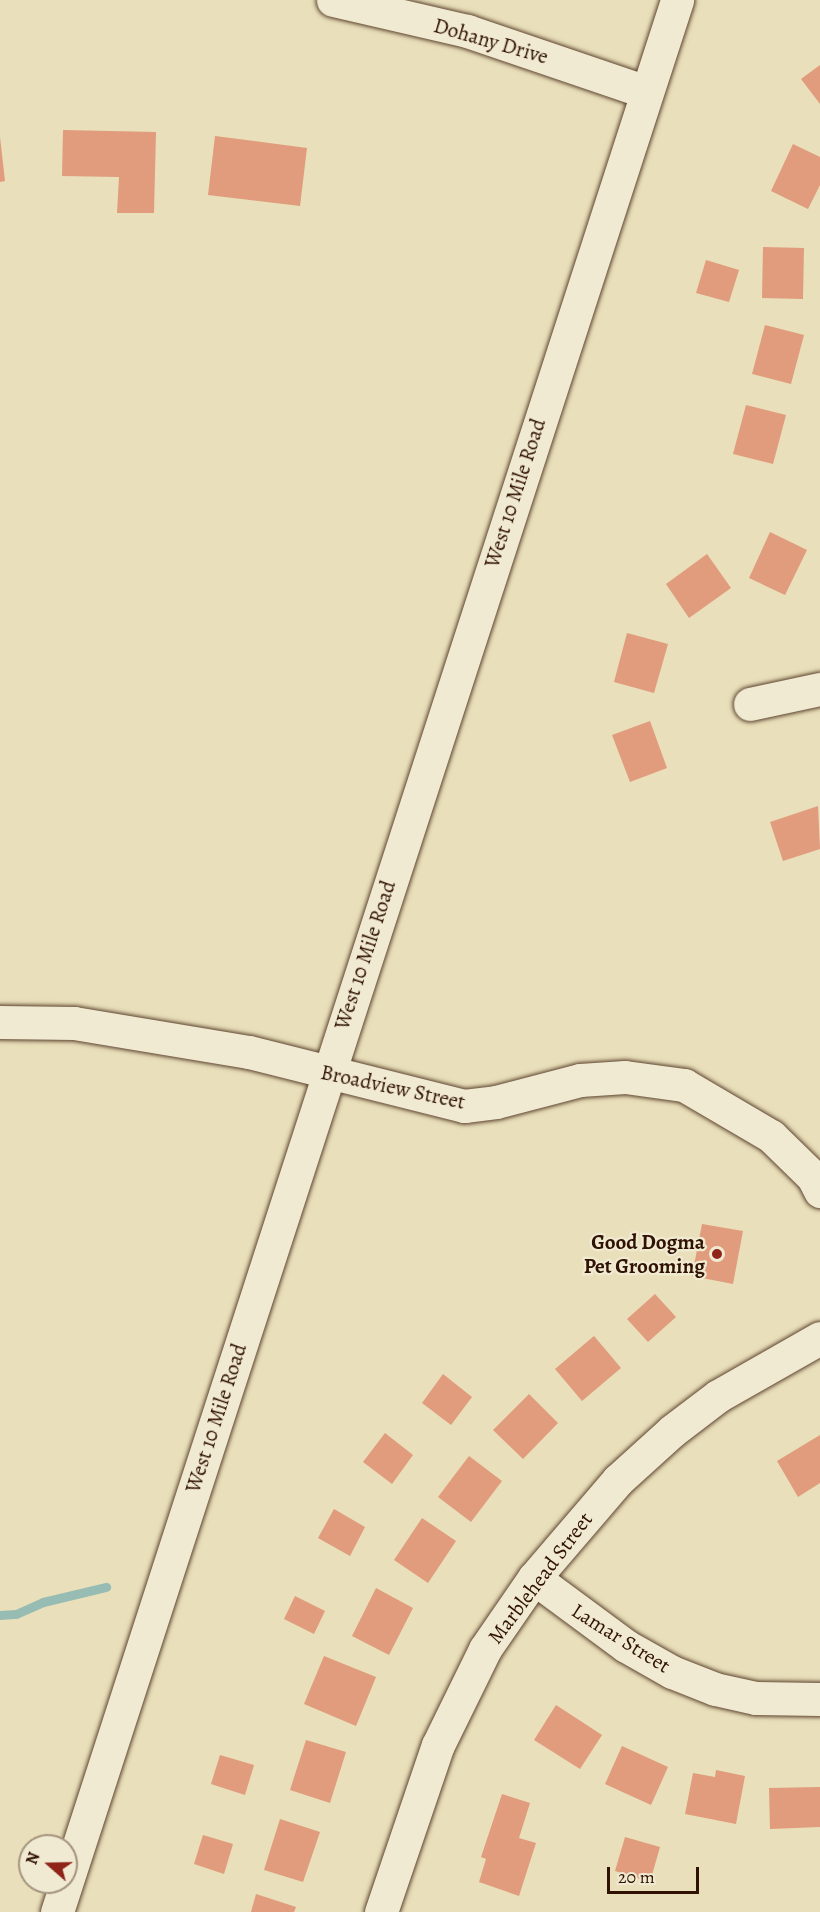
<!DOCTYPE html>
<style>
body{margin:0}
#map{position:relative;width:820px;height:1912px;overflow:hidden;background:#e9dfba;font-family:Alegreya,serif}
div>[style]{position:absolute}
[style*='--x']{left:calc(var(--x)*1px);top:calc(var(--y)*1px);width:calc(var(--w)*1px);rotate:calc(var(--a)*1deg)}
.stream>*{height:9px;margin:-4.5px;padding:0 4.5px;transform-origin:4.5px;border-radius:4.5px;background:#97bcb3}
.building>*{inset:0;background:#e09c7c}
.roads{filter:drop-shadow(0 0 2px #5e4530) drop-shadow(0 0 2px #5e4530)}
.minor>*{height:33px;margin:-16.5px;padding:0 16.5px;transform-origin:16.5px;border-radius:16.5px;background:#f1ead2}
.dots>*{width:16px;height:16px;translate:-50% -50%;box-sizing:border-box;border:3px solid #f1ead2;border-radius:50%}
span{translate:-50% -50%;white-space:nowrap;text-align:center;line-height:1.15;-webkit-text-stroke:4.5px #f1ead2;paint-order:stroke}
.street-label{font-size:21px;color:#301202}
.poi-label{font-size:21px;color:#301202;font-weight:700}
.right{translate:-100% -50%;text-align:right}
.north{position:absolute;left:18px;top:1834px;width:60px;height:60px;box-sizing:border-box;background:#f1ead2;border:2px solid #a4947f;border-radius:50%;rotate:290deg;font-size:16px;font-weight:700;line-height:24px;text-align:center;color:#301202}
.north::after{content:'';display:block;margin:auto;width:21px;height:27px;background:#8f2418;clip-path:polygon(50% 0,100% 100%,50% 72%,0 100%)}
.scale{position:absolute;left:607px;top:1867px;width:92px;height:27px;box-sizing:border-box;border:3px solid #301202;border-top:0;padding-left:8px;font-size:18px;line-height:21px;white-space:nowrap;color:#301202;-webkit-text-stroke:4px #f1ead2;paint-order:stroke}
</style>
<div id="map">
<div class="stream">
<div style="--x:0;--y:1615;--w:16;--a:-4"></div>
<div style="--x:16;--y:1614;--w:30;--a:-24"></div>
<div style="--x:43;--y:1602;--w:65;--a:-13.4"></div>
</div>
<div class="building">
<div style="clip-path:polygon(820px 65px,820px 104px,801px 79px)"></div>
<div style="clip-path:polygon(63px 130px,156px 132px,154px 213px,117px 213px,119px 177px,62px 176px)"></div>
<div style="clip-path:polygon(215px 136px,307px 148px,300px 206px,208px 195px)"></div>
<div style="clip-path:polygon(0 137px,5px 181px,0 182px)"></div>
<div style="clip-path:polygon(793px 144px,820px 157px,820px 185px,808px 209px,771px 191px)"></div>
<div style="clip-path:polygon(763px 247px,804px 248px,803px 299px,762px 298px)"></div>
<div style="clip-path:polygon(706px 260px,739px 270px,729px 302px,696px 293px)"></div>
<div style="clip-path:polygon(765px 325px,804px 335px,791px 384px,752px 374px)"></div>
<div style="clip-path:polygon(746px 405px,786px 415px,773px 464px,733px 454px)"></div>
<div style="clip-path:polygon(770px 532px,807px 550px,785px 595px,749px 578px)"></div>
<div style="clip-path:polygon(707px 554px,731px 588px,689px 618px,666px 584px)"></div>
<div style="clip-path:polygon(627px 633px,668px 644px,654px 693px,614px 682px)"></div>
<div style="clip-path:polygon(650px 721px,667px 768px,630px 782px,612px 735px)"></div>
<div style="clip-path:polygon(818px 806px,820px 849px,783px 861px,770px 822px)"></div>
<div style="clip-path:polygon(702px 1224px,743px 1231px,733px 1284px,692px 1276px)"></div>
<div style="clip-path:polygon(655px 1294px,676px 1317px,648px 1342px,627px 1319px)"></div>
<div style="clip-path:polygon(594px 1336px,621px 1368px,582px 1401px,555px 1369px)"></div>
<div style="clip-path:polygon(443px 1374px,472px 1397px,451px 1425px,422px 1403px)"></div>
<div style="clip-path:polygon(529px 1394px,558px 1423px,523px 1459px,493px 1430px)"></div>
<div style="clip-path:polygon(385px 1433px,413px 1455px,392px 1484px,363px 1462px)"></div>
<div style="clip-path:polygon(820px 1435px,820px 1483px,798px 1497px,777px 1461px)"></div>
<div style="clip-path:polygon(469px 1456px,502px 1481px,471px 1522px,438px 1497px)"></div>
<div style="clip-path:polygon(334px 1509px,365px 1527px,350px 1556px,318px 1538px)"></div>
<div style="clip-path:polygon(422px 1518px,456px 1541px,428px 1583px,394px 1560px)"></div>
<div style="clip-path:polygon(376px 1588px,413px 1608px,389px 1655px,352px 1636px)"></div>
<div style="clip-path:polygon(295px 1596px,325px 1611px,314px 1634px,284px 1619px)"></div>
<div style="clip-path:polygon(324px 1656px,376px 1677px,356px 1726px,304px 1704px)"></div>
<div style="clip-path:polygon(556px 1705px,602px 1735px,580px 1769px,534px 1740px)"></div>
<div style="clip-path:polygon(306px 1740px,346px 1752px,330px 1803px,290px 1790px)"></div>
<div style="clip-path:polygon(622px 1746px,668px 1767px,651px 1805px,605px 1784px)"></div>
<div style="clip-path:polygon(220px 1755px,254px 1765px,245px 1795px,211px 1784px)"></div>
<div style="clip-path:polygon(716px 1770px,745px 1776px,736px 1824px,685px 1814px,693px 1773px,715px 1777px)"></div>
<div style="clip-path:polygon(820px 1787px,820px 1827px,770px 1829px,769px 1788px)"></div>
<div style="clip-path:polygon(502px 1794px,530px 1803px,519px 1838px,536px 1843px,519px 1896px,479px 1882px,486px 1859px,481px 1857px)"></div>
<div style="clip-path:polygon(280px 1819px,320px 1832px,303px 1882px,264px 1870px)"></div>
<div style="clip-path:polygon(203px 1835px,233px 1844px,224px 1874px,194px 1864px)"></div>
<div style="clip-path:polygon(625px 1837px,660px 1847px,650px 1882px,615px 1871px)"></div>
<div style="clip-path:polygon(256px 1894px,296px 1907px,294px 1912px,251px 1912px)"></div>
</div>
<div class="roads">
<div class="minor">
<div style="--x:333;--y:0;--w:138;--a:13"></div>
<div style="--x:467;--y:31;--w:189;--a:18.8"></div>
<div style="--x:750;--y:704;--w:72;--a:-12.1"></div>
<div style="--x:0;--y:1022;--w:74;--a:0.8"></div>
<div style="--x:74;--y:1023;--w:177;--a:9.4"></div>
<div style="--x:249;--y:1052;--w:222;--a:14.1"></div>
<div style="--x:464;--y:1106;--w:32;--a:-7"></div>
<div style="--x:496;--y:1102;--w:87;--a:-14.7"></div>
<div style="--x:580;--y:1080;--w:45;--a:-3.8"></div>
<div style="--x:625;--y:1077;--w:60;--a:7.7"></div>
<div style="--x:684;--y:1085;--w:101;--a:30.4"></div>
<div style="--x:771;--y:1136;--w:59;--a:44.3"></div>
<div style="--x:813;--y:1177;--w:16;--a:63"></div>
<div style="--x:534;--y:1578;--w:114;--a:36.5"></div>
<div style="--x:626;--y:1646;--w:53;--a:29.5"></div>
<div style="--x:672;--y:1672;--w:46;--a:21.6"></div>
<div style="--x:715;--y:1689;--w:42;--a:12.4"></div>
<div style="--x:756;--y:1698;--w:64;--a:0.9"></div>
<div style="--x:57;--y:1912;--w:2010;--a:-72.03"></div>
<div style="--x:381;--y:1912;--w:176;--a:-71.2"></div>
<div style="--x:438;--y:1745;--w:107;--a:-63.9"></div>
<div style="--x:485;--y:1649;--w:86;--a:-55.4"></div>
<div style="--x:534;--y:1578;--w:129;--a:-49.4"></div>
<div style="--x:618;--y:1480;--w:73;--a:-42.2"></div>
<div style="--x:672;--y:1431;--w:58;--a:-37.3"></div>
<div style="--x:718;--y:1396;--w:117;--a:-29.6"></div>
</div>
</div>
<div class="dots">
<div style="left:717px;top:1254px;background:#8f2418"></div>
</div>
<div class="street-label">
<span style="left:491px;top:41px;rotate:16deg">Dohany Drive</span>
<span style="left:515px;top:493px;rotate:-72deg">West 10 Mile Road</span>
<span style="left:365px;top:955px;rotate:-72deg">West 10 Mile Road</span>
<span style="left:393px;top:1087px;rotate:12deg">Broadview Street</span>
<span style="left:216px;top:1418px;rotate:-72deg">West 10 Mile Road</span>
<span style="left:540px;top:1578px;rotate:-53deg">Marblehead Street</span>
<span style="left:621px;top:1638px;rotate:32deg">Lamar Street</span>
</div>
<div class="poi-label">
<span class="right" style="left:705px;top:1254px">Good Dogma<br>Pet Grooming</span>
</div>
<div class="north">N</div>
<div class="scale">20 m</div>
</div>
